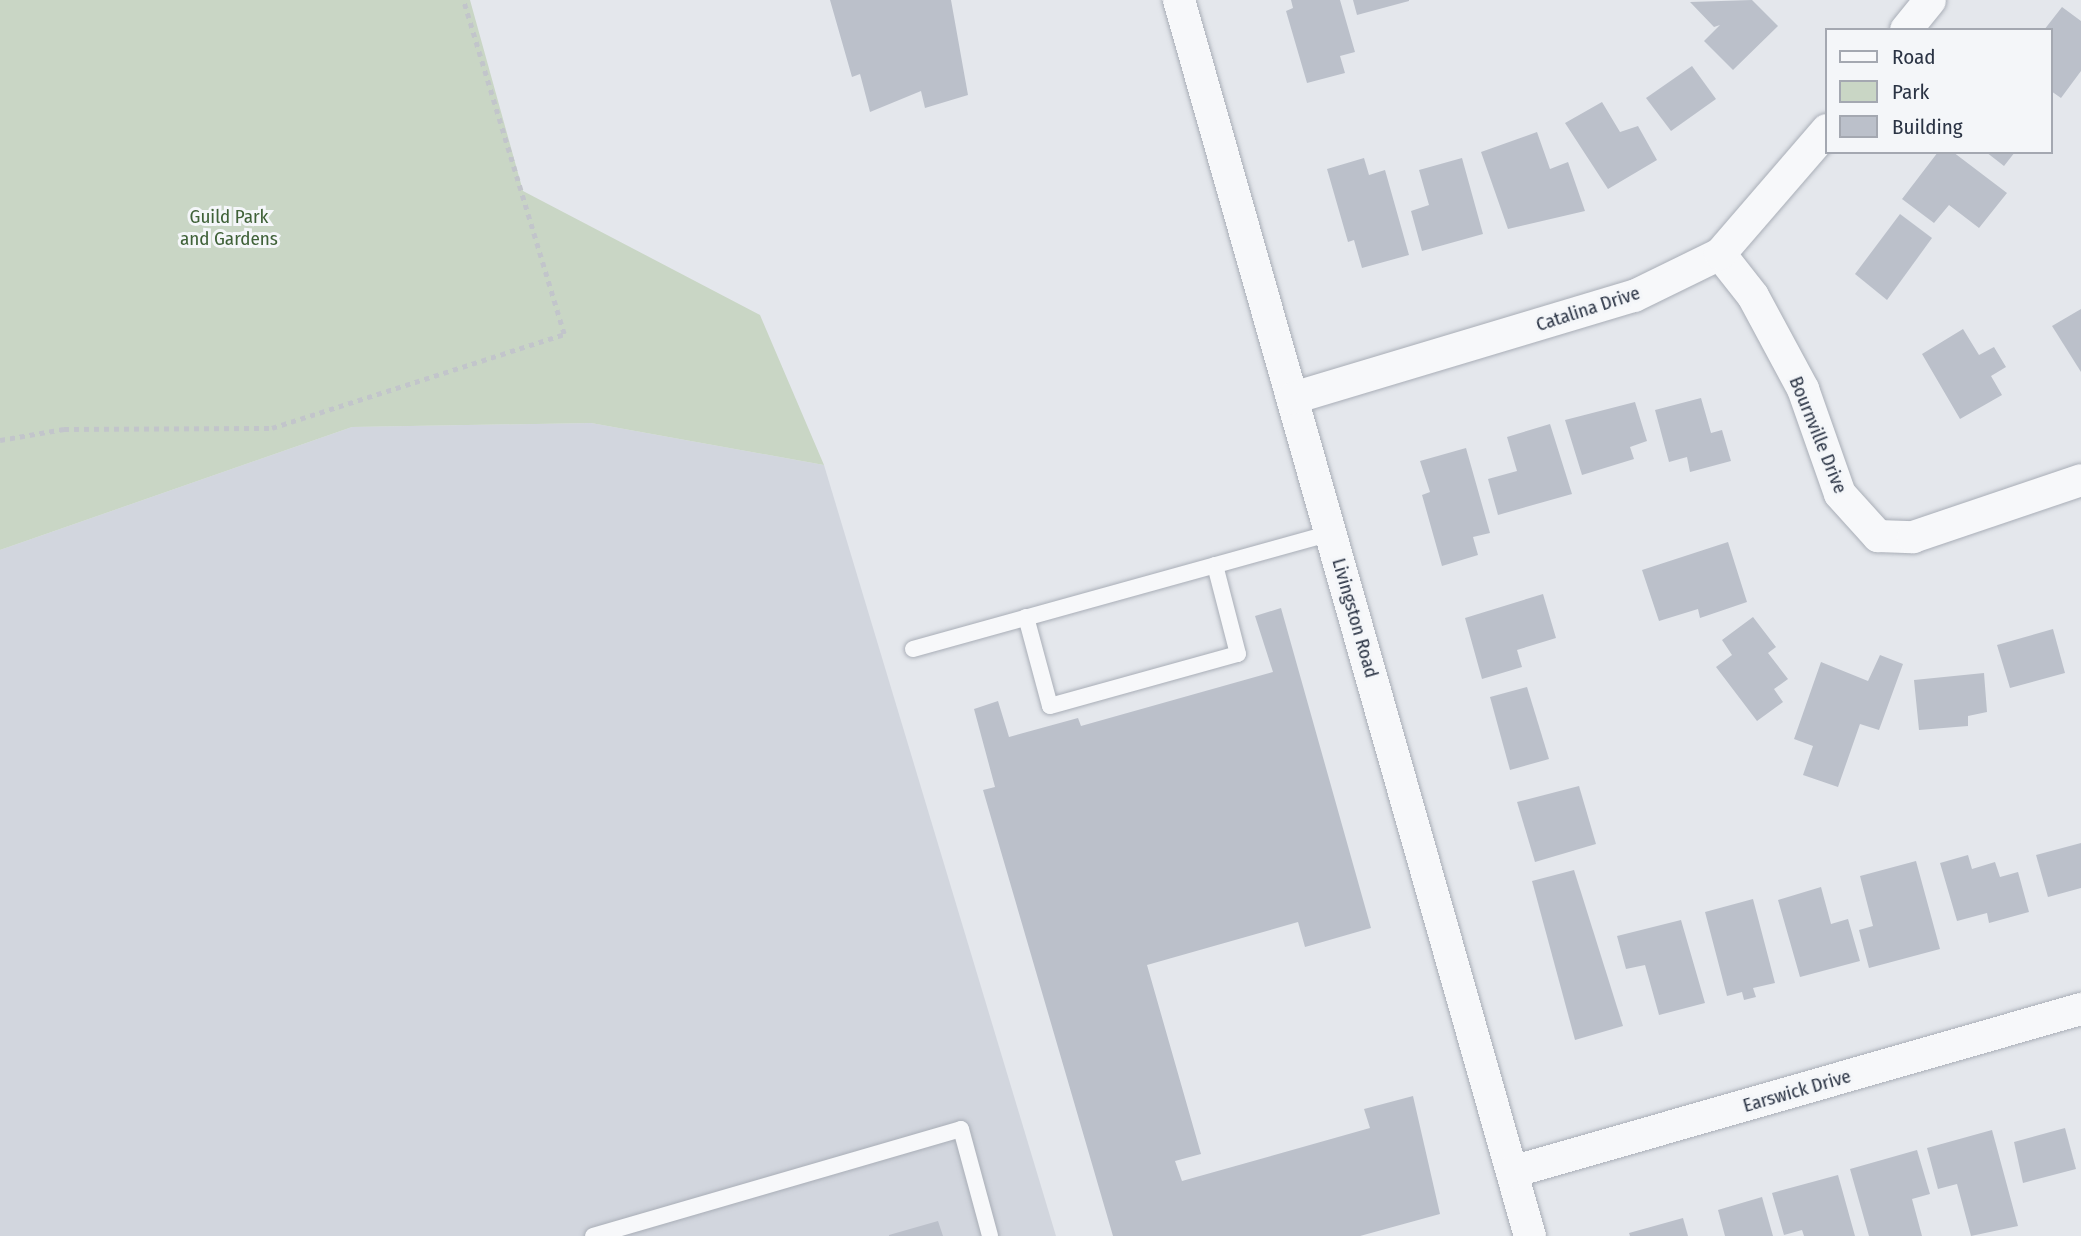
<!DOCTYPE html>
<style>
body{margin:0}
#map{position:relative;width:2081px;height:1236px;overflow:hidden;background:#e4e7ec;font-family:"Fira Sans Condensed",sans-serif}
div>[style]{position:absolute}
[style*='--x']{left:calc(var(--x)*1px);top:calc(var(--y)*1px);width:calc(var(--w)*1px);rotate:calc(var(--a)*1deg)}
.built>*{inset:0;background:#d2d6de}
.green>*{inset:0;background:#c9d6c5}
.building>*{inset:0;background:#bbc0ca}
.path>*{height:4.5px;margin-top:-2.25px;transform-origin:0;background:repeating-linear-gradient(90deg,#c2c5cb 0 5px,transparent 0 10px)}
.roads{filter:drop-shadow(0 0 2px #a9aeb7) drop-shadow(0 0 2px #a9aeb7)}
.lane>*{height:16px;margin:-8px;padding:0 8px;transform-origin:8px;border-radius:8px;background:#f7f8fa}
.street>*{height:32px;margin:-16px;padding:0 16px;transform-origin:16px;border-radius:16px;background:#f7f8fa}
span{translate:-50% -50%;white-space:nowrap;text-align:center;line-height:1.15;-webkit-text-stroke:6px #f4f6f9;paint-order:stroke}
.park-label{font-size:19px;color:#3f6138}
.street-label{font-size:19px;color:#2b3445}
.legend{position:absolute;left:1825px;top:28px;width:228px;height:126px;box-sizing:border-box;background:#f4f6f9;border:2px solid #a4a8b1;margin:0;padding:9px 12px;list-style:none;font-size:21px;color:#2b3445}
.legend li{display:flex;align-items:center;gap:14px;height:35px}
.legend b{width:35px;border:2px solid #a4a8b1}
</style>
<div id="map">
<div class="built">
<div style="clip-path:polygon(591px 423px,824px 465px,1056px 1236px,0 1236px,0 550px,352px 427px)"></div>
</div>
<div class="green">
<div style="clip-path:polygon(0 0,470px 0,523px 191px,760px 315px,824px 465px,591px 423px,352px 427px,0 550px)"></div>
</div>
<div class="building">
<div style="clip-path:polygon(830px 0,951px 0,968px 95px,925px 108px,921px 91px,870px 112px,860px 74px,852px 77px)"></div>
<div style="clip-path:polygon(1291px 0,1340px 0,1355px 52px,1340px 56px,1345px 73px,1307px 83px,1286px 11px,1293px 8px)"></div>
<div style="clip-path:polygon(1353px 0,1409px 0,1409px 1px,1357px 15px)"></div>
<div style="clip-path:polygon(1752px 0,1778px 26px,1733px 70px,1704px 41px,1720px 25px,1714px 27px,1690px 2px)"></div>
<div style="clip-path:polygon(2062px 7px,2081px 21px,2081px 71px,2061px 98px,2051px 91px,2051px 30px,2044px 30px)"></div>
<div style="clip-path:polygon(1692px 66px,1716px 99px,1671px 131px,1646px 98px)"></div>
<div style="clip-path:polygon(1602px 102px,1620px 132px,1638px 126px,1657px 160px,1608px 189px,1565px 123px)"></div>
<div style="clip-path:polygon(1537px 132px,1550px 169px,1568px 162px,1585px 211px,1508px 229px,1481px 152px)"></div>
<div style="clip-path:polygon(1938px 152px,1953px 152px,2007px 193px,1979px 228px,1949px 205px,1934px 223px,1902px 199px)"></div>
<div style="clip-path:polygon(1986px 152px,2015px 152px,2004px 166px)"></div>
<div style="clip-path:polygon(1364px 158px,1369px 175px,1385px 170px,1409px 255px,1362px 268px,1354px 240px,1348px 242px,1327px 169px)"></div>
<div style="clip-path:polygon(1462px 158px,1483px 234px,1422px 251px,1411px 211px,1429px 205px,1419px 170px)"></div>
<div style="clip-path:polygon(1900px 214px,1932px 238px,1887px 300px,1855px 274px)"></div>
<div style="clip-path:polygon(2081px 309px,2081px 372px,2052px 326px)"></div>
<div style="clip-path:polygon(1963px 329px,1979px 355px,1994px 347px,2006px 367px,1991px 376px,2002px 395px,1960px 419px,1922px 354px)"></div>
<div style="clip-path:polygon(1701px 398px,1711px 433px,1722px 430px,1731px 461px,1690px 472px,1687px 457px,1669px 462px,1655px 410px)"></div>
<div style="clip-path:polygon(1635px 402px,1647px 441px,1630px 447px,1634px 459px,1582px 475px,1565px 420px)"></div>
<div style="clip-path:polygon(1550px 424px,1572px 494px,1498px 515px,1488px 479px,1517px 471px,1507px 437px)"></div>
<div style="clip-path:polygon(1466px 448px,1490px 533px,1473px 537px,1478px 555px,1442px 566px,1422px 495px,1430px 492px,1420px 461px)"></div>
<div style="clip-path:polygon(1728px 542px,1747px 602px,1700px 618px,1698px 609px,1659px 621px,1642px 570px)"></div>
<div style="clip-path:polygon(1543px 594px,1556px 638px,1517px 650px,1522px 667px,1482px 679px,1465px 618px)"></div>
<div style="clip-path:polygon(1281px 608px,1371px 928px,1305px 947px,1298px 922px,1147px 965px,1201px 1154px,1175px 1161px,1182px 1181px,1370px 1128px,1364px 1109px,1413px 1096px,1440px 1214px,1360px 1236px,1113px 1236px,983px 790px,995px 787px,974px 709px,998px 701px,1009px 737px,1078px 718px,1081px 726px,1273px 672px,1255px 616px)"></div>
<div style="clip-path:polygon(1753px 617px,1776px 647px,1768px 653px,1788px 679px,1774px 689px,1783px 702px,1757px 721px,1716px 667px,1732px 655px,1722px 640px)"></div>
<div style="clip-path:polygon(2053px 629px,2065px 673px,2010px 688px,1997px 645px)"></div>
<div style="clip-path:polygon(1880px 655px,1903px 664px,1879px 730px,1860px 724px,1838px 787px,1803px 775px,1813px 746px,1794px 739px,1821px 662px,1868px 681px)"></div>
<div style="clip-path:polygon(1984px 673px,1987px 712px,1968px 716px,1968px 726px,1919px 730px,1914px 680px)"></div>
<div style="clip-path:polygon(1527px 687px,1549px 759px,1510px 770px,1490px 697px)"></div>
<div style="clip-path:polygon(1579px 786px,1596px 844px,1535px 862px,1517px 802px)"></div>
<div style="clip-path:polygon(2081px 843px,2081px 888px,2048px 897px,2036px 855px)"></div>
<div style="clip-path:polygon(1968px 855px,1972px 869px,1995px 862px,2000px 877px,2018px 872px,2029px 912px,1989px 923px,1987px 913px,1957px 921px,1940px 863px)"></div>
<div style="clip-path:polygon(1916px 861px,1940px 949px,1869px 968px,1859px 930px,1873px 926px,1860px 876px)"></div>
<div style="clip-path:polygon(1574px 870px,1623px 1026px,1575px 1040px,1532px 881px)"></div>
<div style="clip-path:polygon(1821px 887px,1831px 924px,1848px 919px,1860px 961px,1800px 977px,1778px 900px)"></div>
<div style="clip-path:polygon(1753px 899px,1775px 983px,1753px 988px,1756px 997px,1744px 1000px,1742px 992px,1727px 996px,1705px 912px)"></div>
<div style="clip-path:polygon(1681px 920px,1705px 1003px,1659px 1015px,1645px 965px,1626px 969px,1617px 936px)"></div>
<div style="clip-path:polygon(2065px 1128px,2076px 1169px,2023px 1183px,2014px 1142px)"></div>
<div style="clip-path:polygon(1992px 1130px,2018px 1226px,1971px 1236px,1957px 1184px,1938px 1189px,1927px 1148px)"></div>
<div style="clip-path:polygon(1917px 1150px,1930px 1194px,1912px 1199px,1922px 1236px,1869px 1236px,1850px 1169px)"></div>
<div style="clip-path:polygon(1838px 1175px,1855px 1236px,1804px 1236px,1802px 1230px,1784px 1235px,1772px 1193px)"></div>
<div style="clip-path:polygon(1762px 1197px,1773px 1236px,1725px 1236px,1718px 1210px)"></div>
<div style="clip-path:polygon(1683px 1218px,1688px 1236px,1630px 1236px,1629px 1233px)"></div>
<div style="clip-path:polygon(938px 1221px,943px 1236px,889px 1236px,889px 1235px)"></div>
</div>
<div class="path">
<div style="--x:0;--y:440;--w:65;--a:-9.8"></div>
<div style="--x:64;--y:429;--w:208;--a:-0.3"></div>
<div style="--x:272;--y:428;--w:307;--a:-17.8"></div>
<div style="--x:564;--y:334;--w:349;--a:-106.8"></div>
</div>
<div class="roads">
<div class="lane">
<div style="--x:1026;--y:617;--w:92;--a:74.9"></div>
<div style="--x:1050;--y:706;--w:195;--a:-15.5"></div>
<div style="--x:1238;--y:654;--w:92;--a:-104.5"></div>
<div style="--x:913;--y:649;--w:434;--a:-15.5"></div>
<div style="--x:593;--y:1236;--w:383;--a:-16.2"></div>
<div style="--x:961;--y:1129;--w:111;--a:74.8"></div>
</div>
<div class="street">
<div style="--x:1179;--y:0;--w:1285;--a:74.15"></div>
<div style="--x:1906;--y:30;--w:38;--a:-51"></div>
<div style="--x:1720;--y:254;--w:53;--a:51.8"></div>
<div style="--x:1753;--y:296;--w:106;--a:61.7"></div>
<div style="--x:1803;--y:389;--w:111;--a:70.6"></div>
<div style="--x:1840;--y:494;--w:57;--a:47.9"></div>
<div style="--x:1878;--y:536;--w:35;--a:2"></div>
<div style="--x:1913;--y:537;--w:177;--a:-18.7"></div>
<div style="--x:1293;--y:398;--w:356;--a:-16.7"></div>
<div style="--x:1634;--y:296;--w:96;--a:-26"></div>
<div style="--x:1720;--y:254;--w:164;--a:-49.2"></div>
<div style="--x:1512;--y:1172;--w:592;--a:-15.99"></div>
</div>
</div>
<div class="park-label">
<span style="left:229px;top:228px">Guild Park<br>and Gardens</span>
</div>
<div class="street-label">
<span style="left:1588px;top:309px;rotate:-18deg">Catalina Drive</span>
<span style="left:1818px;top:435px;rotate:68deg">Bournville Drive</span>
<span style="left:1355px;top:618px;rotate:74deg">Livingston Road</span>
<span style="left:1797px;top:1091px;rotate:-16deg">Earswick Drive</span>
</div>
<ul class="legend">
<li><b style="height:9px;background:#f7f8fa"></b>Road</li>
<li><b style="height:19px;background:#c9d6c5"></b>Park</li>
<li><b style="height:19px;background:#bbc0ca"></b>Building</li>
</ul>
</div>
